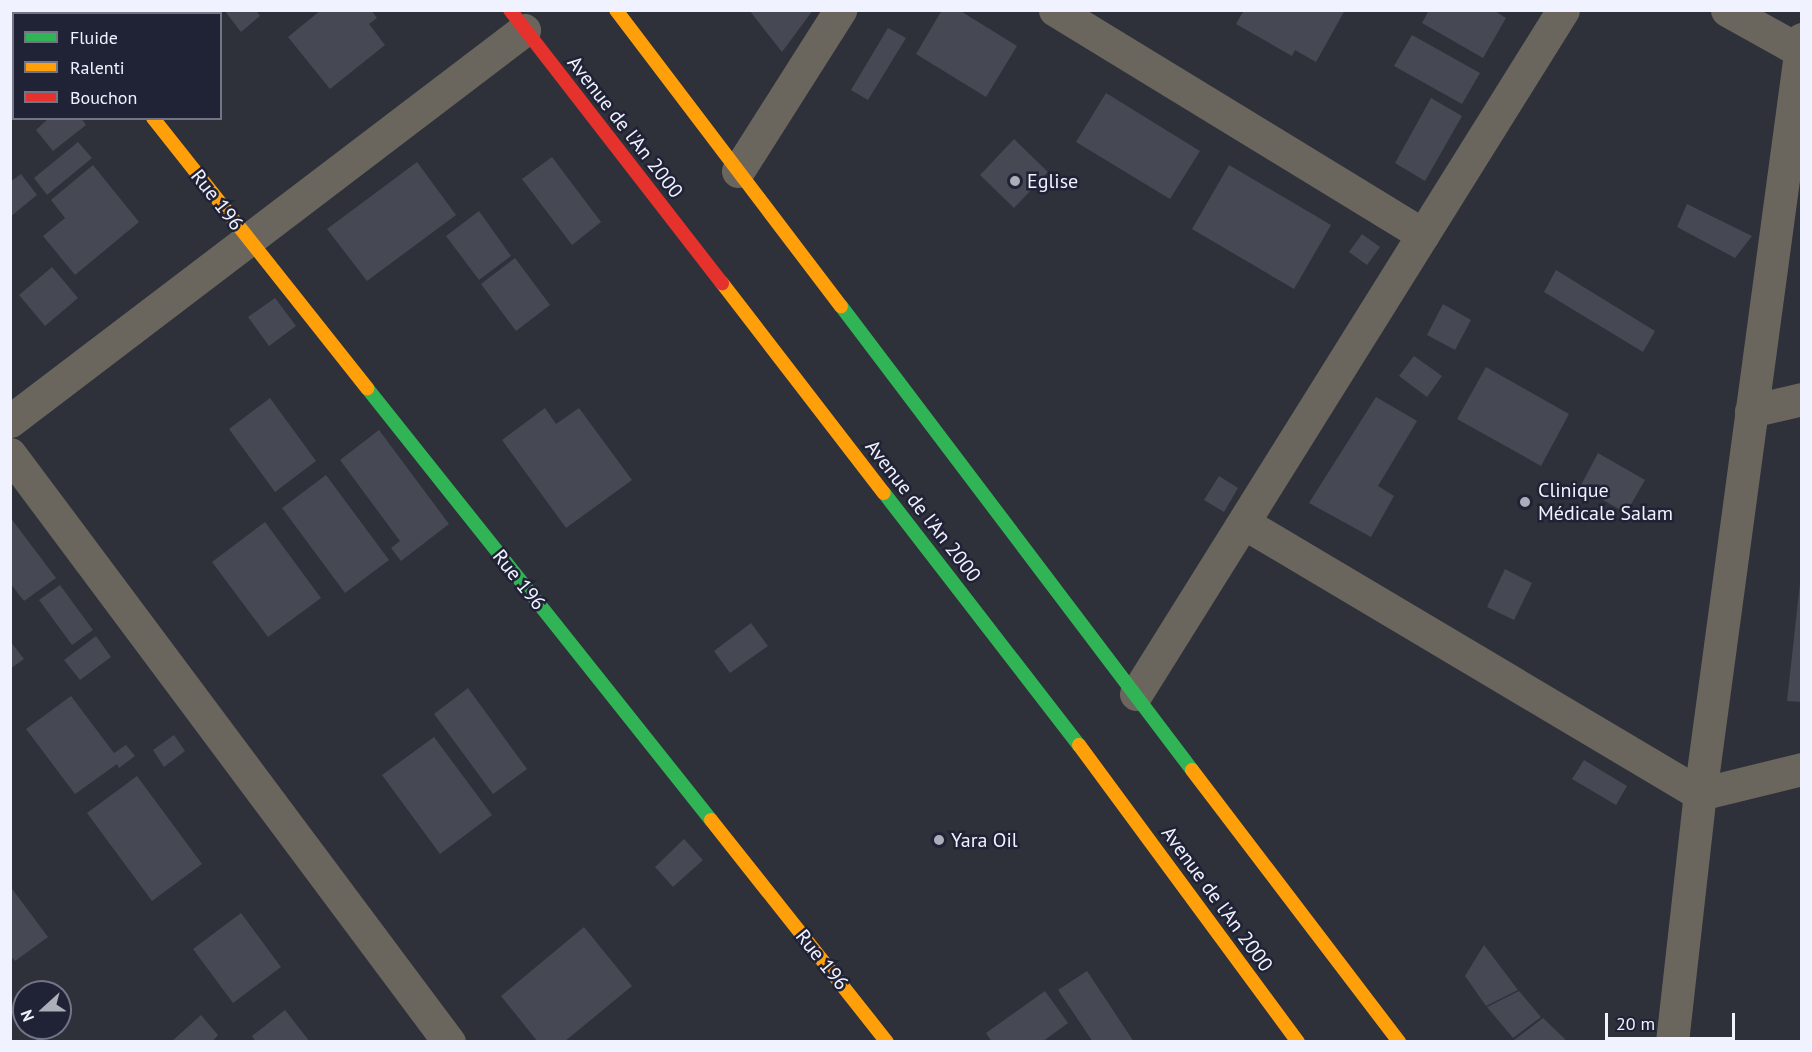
<!DOCTYPE html>
<meta charset="utf-8">
<style>
body{margin:0}
#map{position:relative;width:1812px;height:1052px;overflow:hidden;background:#2e303a;font-family:"PT Sans",sans-serif}
div>[style]{position:absolute}
[style*='--x']{left:calc(var(--x)*1px);top:calc(var(--y)*1px);width:calc(var(--w)*1px);rotate:calc(var(--a)*1deg)}
.building>*{inset:0;background:#464853}
.street>*{height:33px;margin:-16.5px;padding:0 16.5px;transform-origin:16.5px;border-radius:16.5px;background:#6a665d}
.fast>*{height:14px;margin:-7px;padding:0 7px;transform-origin:7px;border-radius:7px;background:#30b455}
.slow>*{height:14px;margin:-7px;padding:0 7px;transform-origin:7px;border-radius:7px;background:#ff9f0a}
.jam>*{height:14px;margin:-7px;padding:0 7px;transform-origin:7px;border-radius:7px;background:#e5322d}
.dots>*{width:16px;height:16px;translate:-50% -50%;box-sizing:border-box;border:3px solid #202235;border-radius:50%}
span{translate:-50% -50%;white-space:nowrap;text-align:center;line-height:1.15;-webkit-text-stroke:5px #202235;paint-order:stroke}
.street-label{font-size:20px;color:#f0f2ff}
.poi-label{font-size:20px;color:#f0f2ff}
.left{translate:0 -50%;text-align:left}
.frame{position:absolute;inset:0;border:12px solid #f0f2ff;pointer-events:none}
.legend{position:absolute;left:12px;top:12px;width:210px;height:108px;box-sizing:border-box;background:#202235;border:2px solid #737586;margin:0;padding:8px 10px;list-style:none;font-size:18px;color:#f0f2ff}
.legend li{display:flex;align-items:center;gap:12px;height:30px}
.legend b{width:30px;border:2px solid #737586}
.north{position:absolute;left:12px;top:980px;width:60px;height:60px;box-sizing:border-box;background:#202235;border:2px solid #737586;border-radius:50%;rotate:249deg;font-size:16px;font-weight:700;line-height:24px;text-align:center;color:#f0f2ff}
.north::after{content:'';display:block;margin:auto;width:21px;height:27px;background:#acaeba;clip-path:polygon(50% 0,100% 100%,50% 72%,0 100%)}
.scale{position:absolute;left:1605px;top:1013px;width:130px;height:27px;box-sizing:border-box;border:3px solid #f0f2ff;border-top:0;padding-left:8px;font-size:18px;line-height:21px;white-space:nowrap;color:#f0f2ff;-webkit-text-stroke:4px #202235;paint-order:stroke}
</style>
<div id="map">
<div class="building">
<div style="clip-path:polygon(96px 10px,127px 10px,130px 14px,98px 14px)"></div>
<div style="clip-path:polygon(154px 10px,170px 10px,172px 14px,150px 14px)"></div>
<div style="clip-path:polygon(224px 10px,256px 10px,260px 16px,241px 32px)"></div>
<div style="clip-path:polygon(321px 10px,371px 10px,377px 18px,369px 24px,385px 45px,330px 89px,288px 37px)"></div>
<div style="clip-path:polygon(749px 10px,786px 11px,813px 10px,782px 52px)"></div>
<div style="clip-path:polygon(942px 10px,959px 10px,1017px 46px,986px 97px,916px 54px)"></div>
<div style="clip-path:polygon(1244px 10px,1345px 10px,1316px 62px,1295px 50px,1292px 56px,1236px 24px)"></div>
<div style="clip-path:polygon(1429px 10px,1493px 10px,1506px 18px,1483px 58px,1422px 23px)"></div>
<div style="clip-path:polygon(888px 28px,906px 38px,868px 100px,851px 90px)"></div>
<div style="clip-path:polygon(1412px 35px,1480px 73px,1462px 104px,1394px 66px)"></div>
<div style="clip-path:polygon(10px 38px,14px 41px,14px 99px,10px 101px)"></div>
<div style="clip-path:polygon(1106px 93px,1200px 151px,1170px 199px,1076px 142px)"></div>
<div style="clip-path:polygon(1431px 98px,1462px 116px,1425px 181px,1395px 163px)"></div>
<div style="clip-path:polygon(49px 118px,81px 118px,86px 125px,53px 151px,36px 130px)"></div>
<div style="clip-path:polygon(1014px 139px,1048px 172px,1014px 208px,980px 175px)"></div>
<div style="clip-path:polygon(78px 142px,92px 158px,47px 195px,34px 178px)"></div>
<div style="clip-path:polygon(552px 157px,601px 222px,572px 245px,522px 179px)"></div>
<div style="clip-path:polygon(417px 162px,456px 215px,367px 281px,327px 229px)"></div>
<div style="clip-path:polygon(93px 165px,139px 222px,75px 275px,43px 236px,65px 218px,51px 200px)"></div>
<div style="clip-path:polygon(1229px 165px,1331px 225px,1294px 289px,1192px 229px)"></div>
<div style="clip-path:polygon(21px 174px,37px 195px,10px 217px,10px 182px)"></div>
<div style="clip-path:polygon(1687px 204px,1752px 236px,1735px 258px,1677px 227px)"></div>
<div style="clip-path:polygon(479px 211px,511px 256px,479px 280px,446px 236px)"></div>
<div style="clip-path:polygon(1362px 234px,1380px 247px,1367px 265px,1349px 252px)"></div>
<div style="clip-path:polygon(515px 258px,550px 305px,516px 331px,481px 284px)"></div>
<div style="clip-path:polygon(52px 267px,78px 298px,45px 326px,19px 295px)"></div>
<div style="clip-path:polygon(1556px 270px,1655px 331px,1643px 352px,1544px 292px)"></div>
<div style="clip-path:polygon(275px 298px,296px 326px,269px 346px,248px 317px)"></div>
<div style="clip-path:polygon(1443px 304px,1471px 320px,1455px 350px,1427px 335px)"></div>
<div style="clip-path:polygon(1414px 356px,1442px 376px,1427px 397px,1399px 376px)"></div>
<div style="clip-path:polygon(1486px 367px,1569px 414px,1541px 466px,1457px 419px)"></div>
<div style="clip-path:polygon(1376px 397px,1417px 421px,1378px 486px,1394px 496px,1371px 537px,1309px 503px)"></div>
<div style="clip-path:polygon(270px 398px,316px 461px,275px 492px,229px 429px)"></div>
<div style="clip-path:polygon(545px 408px,556px 424px,579px 408px,632px 480px,566px 528px,502px 440px)"></div>
<div style="clip-path:polygon(379px 430px,449px 524px,401px 561px,391px 548px,400px 541px,340px 460px)"></div>
<div style="clip-path:polygon(1598px 453px,1645px 480px,1626px 513px,1580px 487px)"></div>
<div style="clip-path:polygon(326px 475px,389px 560px,345px 593px,282px 508px)"></div>
<div style="clip-path:polygon(1219px 476px,1238px 488px,1224px 512px,1204px 500px)"></div>
<div style="clip-path:polygon(10px 517px,56px 578px,24px 601px,10px 583px)"></div>
<div style="clip-path:polygon(265px 522px,321px 598px,268px 637px,212px 562px)"></div>
<div style="clip-path:polygon(1505px 569px,1532px 583px,1514px 620px,1487px 607px)"></div>
<div style="clip-path:polygon(1800px 583px,1802px 583px,1802px 702px,1787px 701px)"></div>
<div style="clip-path:polygon(60px 585px,93px 630px,72px 645px,39px 600px)"></div>
<div style="clip-path:polygon(751px 623px,768px 646px,730px 673px,714px 651px)"></div>
<div style="clip-path:polygon(96px 636px,111px 657px,80px 680px,64px 660px)"></div>
<div style="clip-path:polygon(10px 641px,24px 659px,10px 669px)"></div>
<div style="clip-path:polygon(468px 688px,527px 769px,493px 794px,434px 714px)"></div>
<div style="clip-path:polygon(71px 696px,114px 753px,126px 745px,135px 756px,119px 768px,117px 764px,75px 794px,26px 729px)"></div>
<div style="clip-path:polygon(174px 735px,185px 751px,164px 767px,153px 750px)"></div>
<div style="clip-path:polygon(434px 737px,492px 815px,440px 854px,382px 775px)"></div>
<div style="clip-path:polygon(1584px 760px,1627px 786px,1616px 805px,1572px 779px)"></div>
<div style="clip-path:polygon(137px 776px,202px 864px,152px 901px,87px 813px)"></div>
<div style="clip-path:polygon(684px 839px,703px 860px,673px 887px,655px 867px)"></div>
<div style="clip-path:polygon(10px 886px,48px 937px,15px 961px,10px 955px)"></div>
<div style="clip-path:polygon(241px 913px,281px 967px,233px 1003px,193px 949px)"></div>
<div style="clip-path:polygon(584px 927px,632px 986px,564px 1042px,538px 1042px,501px 996px)"></div>
<div style="clip-path:polygon(1484px 945px,1518px 990px,1486px 1006px,1465px 976px)"></div>
<div style="clip-path:polygon(1087px 971px,1134px 1042px,1093px 1042px,1058px 990px)"></div>
<div style="clip-path:polygon(1045px 991px,1068px 1023px,1042px 1042px,992px 1042px,986px 1033px)"></div>
<div style="clip-path:polygon(1519px 991px,1541px 1017px,1513px 1038px,1487px 1007px)"></div>
<div style="clip-path:polygon(285px 1010px,310px 1042px,256px 1042px,252px 1036px)"></div>
<div style="clip-path:polygon(201px 1015px,218px 1035px,212px 1042px,171px 1042px)"></div>
<div style="clip-path:polygon(1543px 1018px,1565px 1039px,1563px 1042px,1514px 1040px)"></div>
</div>
<div class="street">
<div style="--x:68;--y:10;--w:5;--a:53"></div>
<div style="--x:1055;--y:10;--w:431;--a:31.4"></div>
<div style="--x:1727;--y:10;--w:86;--a:29.2"></div>
<div style="--x:738;--y:171;--w:191;--a:-57.6"></div>
<div style="--x:1751;--y:411;--w:52;--a:-13.2"></div>
<div style="--x:10;--y:421;--w:646;--a:-37.26"></div>
<div style="--x:10;--y:454;--w:734;--a:53.26"></div>
<div style="--x:1244;--y:523;--w:530;--a:30.72"></div>
<div style="--x:1700;--y:794;--w:105;--a:-13.8"></div>
<div style="--x:1136;--y:694;--w:806;--a:-58.02"></div>
<div style="--x:1672;--y:1042;--w:250;--a:-83.6"></div>
<div style="--x:1700;--y:794;--w:762;--a:-82.31"></div>
</div>
<div class="fast">
<div style="--x:841;--y:306;--w:582;--a:52.89"></div>
<div style="--x:367;--y:388;--w:552;--a:51.47"></div>
<div style="--x:884;--y:493;--w:319;--a:52.3"></div>
</div>
<div class="slow">
<div style="--x:616;--y:10;--w:372;--a:52.8"></div>
<div style="--x:153;--y:118;--w:345;--a:51.6"></div>
<div style="--x:722;--y:283;--w:265;--a:52.4"></div>
<div style="--x:1079;--y:745;--w:369;--a:53.6"></div>
<div style="--x:1192;--y:770;--w:342;--a:52.7"></div>
<div style="--x:711;--y:820;--w:283;--a:51.6"></div>
</div>
<div class="jam">
<div style="--x:510;--y:10;--w:346;--a:52.2"></div>
</div>
<div class="dots">
<div style="left:1015px;top:181px;background:#acaeba"></div>
<div style="left:1525px;top:502px;background:#acaeba"></div>
<div style="left:939px;top:840px;background:#acaeba"></div>
</div>
<div class="street-label">
<span style="left:625px;top:127px;rotate:52deg">Avenue de l'An 2000</span>
<span style="left:217px;top:200px;rotate:52deg">Rue 196</span>
<span style="left:923px;top:511px;rotate:52deg">Avenue de l'An 2000</span>
<span style="left:519px;top:580px;rotate:51deg">Rue 196</span>
<span style="left:1217px;top:899px;rotate:54deg">Avenue de l'An 2000</span>
<span style="left:822px;top:960px;rotate:51deg">Rue 196</span>
</div>
<div class="poi-label">
<span class="left" style="left:1027px;top:181px">Eglise</span>
<span class="left" style="left:1538px;top:502px">Clinique<br>Médicale Salam</span>
<span class="left" style="left:951px;top:840px">Yara Oil</span>
</div>
<div class="frame"></div>
<ul class="legend">
<li><b style="height:8px;background:#30b455"></b>Fluide</li>
<li><b style="height:8px;background:#ff9f0a"></b>Ralenti</li>
<li><b style="height:8px;background:#e5322d"></b>Bouchon</li>
</ul>
<div class="north">N</div>
<div class="scale">20 m</div>
</div>
